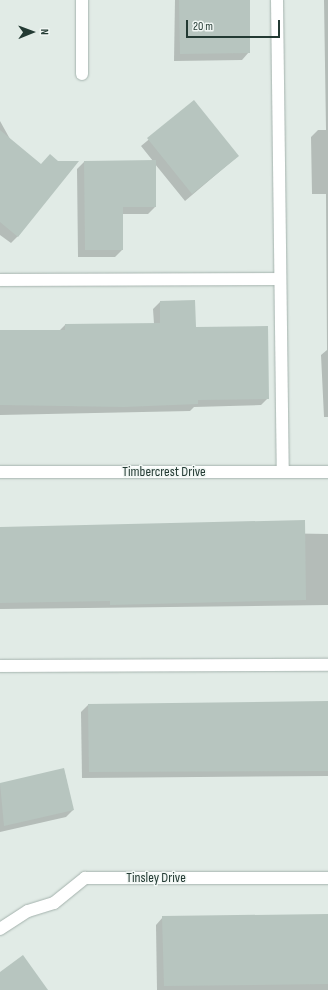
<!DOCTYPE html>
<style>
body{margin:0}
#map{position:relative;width:328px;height:990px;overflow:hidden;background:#e1ebe6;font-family:"Sofia Sans Condensed",sans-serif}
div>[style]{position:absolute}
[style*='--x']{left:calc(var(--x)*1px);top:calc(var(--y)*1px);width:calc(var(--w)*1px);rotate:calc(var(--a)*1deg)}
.shadow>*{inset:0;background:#0003}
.building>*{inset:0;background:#b7c5bf}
.roads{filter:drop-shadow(0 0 1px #a4b2ad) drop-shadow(0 0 1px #a4b2ad)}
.minor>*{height:12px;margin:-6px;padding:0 6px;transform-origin:6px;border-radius:6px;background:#fff}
span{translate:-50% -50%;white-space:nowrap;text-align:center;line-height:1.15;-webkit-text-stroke:3px #f1f7f4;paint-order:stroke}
.street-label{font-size:14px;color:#233a33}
.north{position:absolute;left:12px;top:12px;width:40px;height:40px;-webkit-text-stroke:3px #f1f7f4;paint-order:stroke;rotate:89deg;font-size:11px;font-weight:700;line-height:16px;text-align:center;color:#233a33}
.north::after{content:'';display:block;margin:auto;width:14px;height:18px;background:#233a33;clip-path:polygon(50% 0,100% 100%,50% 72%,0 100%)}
.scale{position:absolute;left:186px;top:20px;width:94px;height:18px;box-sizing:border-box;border:2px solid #233a33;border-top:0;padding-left:5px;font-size:12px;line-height:14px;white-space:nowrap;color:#233a33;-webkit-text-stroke:3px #f1f7f4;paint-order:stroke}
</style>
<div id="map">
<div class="shadow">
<div style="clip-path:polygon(175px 0,249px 0,249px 52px,242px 60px,174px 61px)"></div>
<div style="clip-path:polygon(324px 0,328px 0,328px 417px,324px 417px,321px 355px,327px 350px,326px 194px,312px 194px,311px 137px,318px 130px,326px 130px)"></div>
<div style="clip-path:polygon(194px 102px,238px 156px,185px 201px,155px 164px,155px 207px,148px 214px,122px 214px,122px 250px,115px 257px,78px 257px,77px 169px,84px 162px,153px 161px,141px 146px)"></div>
<div style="clip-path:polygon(0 121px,10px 139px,18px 236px,11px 243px,0 235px)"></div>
<div style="clip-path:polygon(160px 302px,195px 328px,268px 398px,261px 405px,194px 407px,190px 411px,0 415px,0 331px,59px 331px,65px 325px,154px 324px,153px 309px)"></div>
<div style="clip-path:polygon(0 528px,328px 534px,328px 605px,0 609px)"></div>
<div style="clip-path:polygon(328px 702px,328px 776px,82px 778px,81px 712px,88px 705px)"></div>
<div style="clip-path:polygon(64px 770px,73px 810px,66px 817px,0 832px,0 784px)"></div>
<div style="clip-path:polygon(163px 917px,328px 934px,328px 990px,157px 990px,156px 925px)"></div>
</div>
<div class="building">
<div style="clip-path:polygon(179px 0,250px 0,250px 53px,180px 54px)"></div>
<div style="clip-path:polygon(194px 100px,239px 156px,192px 194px,147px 138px)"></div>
<div style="clip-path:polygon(0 130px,41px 164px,50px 154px,58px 161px,79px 161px,18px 237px,0 222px)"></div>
<div style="clip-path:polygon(156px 160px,156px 207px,123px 207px,123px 250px,85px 250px,84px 161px)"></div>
<div style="clip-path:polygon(195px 300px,196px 327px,268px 326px,269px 399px,198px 400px,198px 404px,124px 407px,0 405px,0 330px,65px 330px,65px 324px,160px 323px,160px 301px)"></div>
<div style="clip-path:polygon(305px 520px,306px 600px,110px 605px,110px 601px,0 603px,0 527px)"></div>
<div style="clip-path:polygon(328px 701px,328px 771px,89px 772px,88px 704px)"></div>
<div style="clip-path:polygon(64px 768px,74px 810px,4px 826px,0 783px)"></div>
<div style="clip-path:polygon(328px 914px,328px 984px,164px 986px,162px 916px)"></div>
<div style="clip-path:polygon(23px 955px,48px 990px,0 990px,0 972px)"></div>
</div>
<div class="roads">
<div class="minor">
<div style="--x:82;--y:0;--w:74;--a:90"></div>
<div style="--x:277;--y:0;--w:472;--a:89.3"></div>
<div style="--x:0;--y:280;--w:279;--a:-0.2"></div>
<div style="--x:0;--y:472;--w:328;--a:0"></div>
<div style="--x:0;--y:666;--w:328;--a:-0.2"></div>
<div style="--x:0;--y:929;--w:33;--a:-33"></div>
<div style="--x:28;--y:911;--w:27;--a:-17"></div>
<div style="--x:54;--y:903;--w:40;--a:-39"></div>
<div style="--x:85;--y:878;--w:243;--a:0"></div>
</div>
</div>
<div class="street-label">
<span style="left:164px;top:472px">Timbercrest Drive</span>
<span style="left:156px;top:878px">Tinsley Drive</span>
</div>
<div class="north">N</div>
<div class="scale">20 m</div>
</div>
